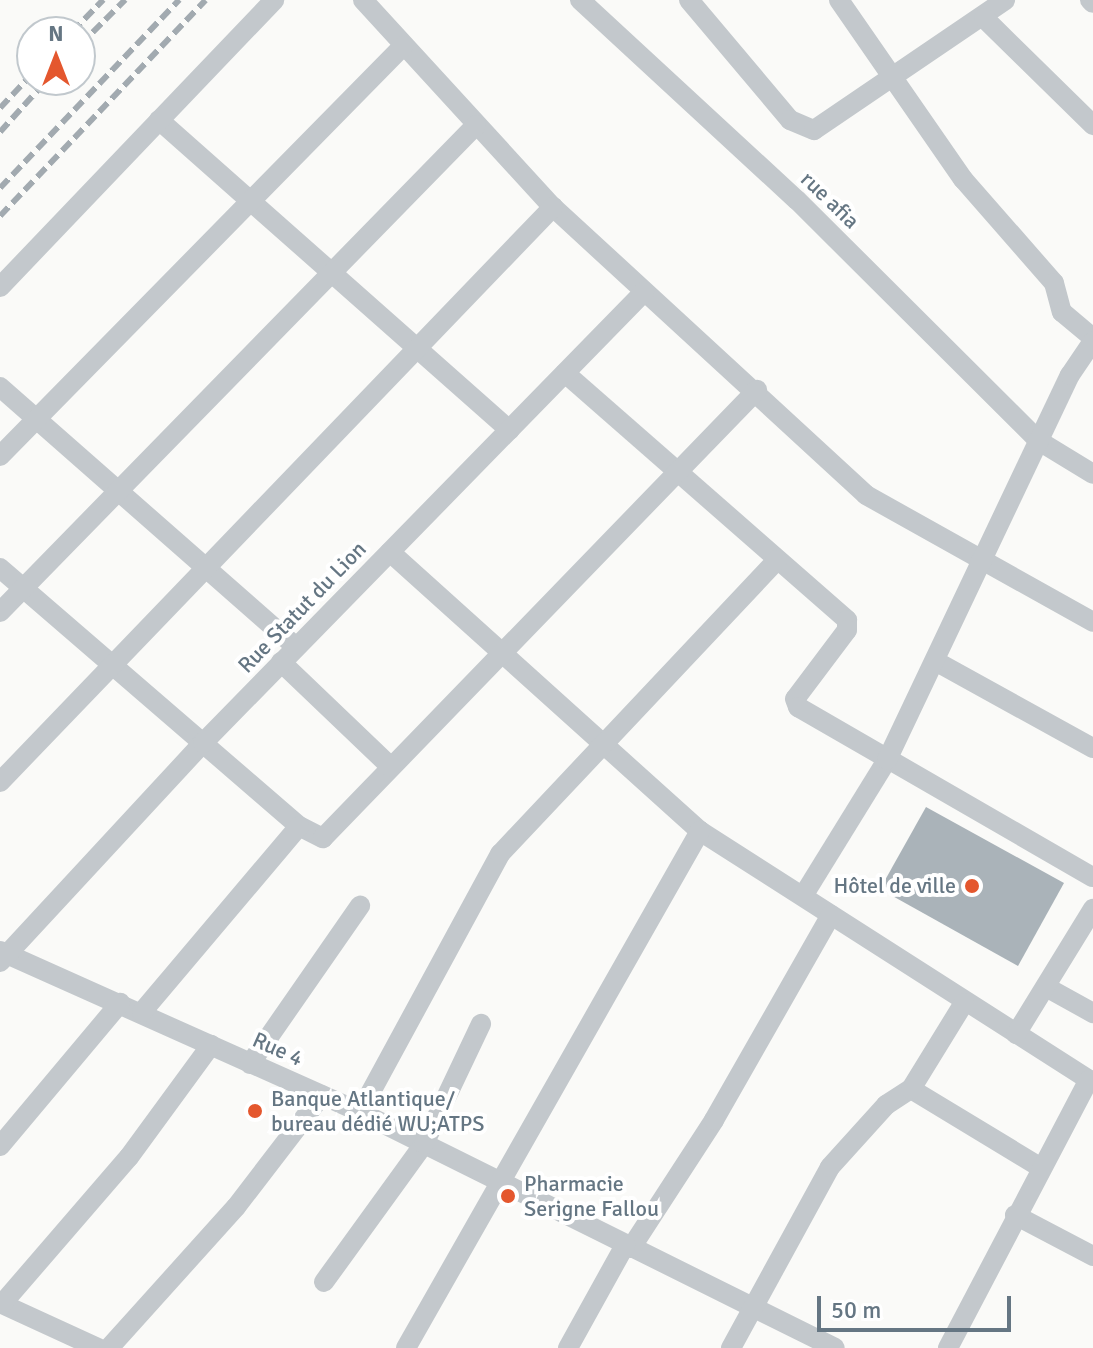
<!DOCTYPE html>
<meta charset="utf-8">
<style>
body{margin:0}
#map{position:relative;width:1093px;height:1348px;overflow:hidden;background:#fafaf8;font-family:Signika,sans-serif}
div>[style]{position:absolute}
[style*='--x']{left:calc(var(--x)*1px);top:calc(var(--y)*1px);width:calc(var(--w)*1px);rotate:calc(var(--a)*1deg)}
.building>*{inset:0;background:#aab3b9}
.minor>*{height:20px;margin:-10px;padding:0 10px;transform-origin:10px;border-radius:10px;background:#c3c8cc}
.rail>*{height:6px;margin-top:-3px;transform-origin:0;background:repeating-linear-gradient(90deg,#a2aab0 0 12px,transparent 0 18px)}
.dots>*{width:22px;height:22px;translate:-50% -50%;box-sizing:border-box;border:4px solid #fff;border-radius:50%}
span{translate:-50% -50%;white-space:nowrap;text-align:center;line-height:1.15;-webkit-text-stroke:8px #fff;paint-order:stroke}
.street-label{font-size:22px;color:#657683}
.poi-label{font-size:22px;color:#657683}
.right{translate:-100% -50%;text-align:right}
.left{translate:0 -50%;text-align:left}
.north{position:absolute;left:16px;top:16px;width:80px;height:80px;box-sizing:border-box;background:#fff;border:2px solid #c1c8cd;border-radius:50%;rotate:0deg;font-size:22px;font-weight:700;line-height:32px;text-align:center;color:#657683}
.north::after{content:'';display:block;margin:auto;width:28px;height:36px;background:#e4572e;clip-path:polygon(50% 0,100% 100%,50% 72%,0 100%)}
.scale{position:absolute;left:817px;top:1296px;width:194px;height:36px;box-sizing:border-box;border:4px solid #657683;border-top:0;padding-left:10px;font-size:24px;line-height:28px;white-space:nowrap;color:#657683;-webkit-text-stroke:6px #fff;paint-order:stroke}
</style>
<div id="map">
<div class="building">
<div style="clip-path:polygon(926px 807px,1064px 883px,1018px 966px,880px 889px)"></div>
</div>
<div class="minor">
<div style="--x:363;--y:0;--w:281;--a:47.5"></div>
<div style="--x:553;--y:207;--w:425;--a:42.6"></div>
<div style="--x:866;--y:495;--w:260;--a:29.2"></div>
<div style="--x:580;--y:0;--w:295;--a:42.7"></div>
<div style="--x:797;--y:200;--w:342;--a:44.9"></div>
<div style="--x:1039;--y:441;--w:63;--a:31.4"></div>
<div style="--x:689;--y:0;--w:157;--a:49.9"></div>
<div style="--x:790;--y:120;--w:26;--a:23"></div>
<div style="--x:814;--y:130;--w:231;--a:-34.2"></div>
<div style="--x:839;--y:0;--w:218;--a:55.3"></div>
<div style="--x:963;--y:179;--w:138;--a:48.8"></div>
<div style="--x:1054;--y:283;--w:30;--a:75"></div>
<div style="--x:1062;--y:312;--w:40;--a:40"></div>
<div style="--x:1090;--y:0;--w:4;--a:45"></div>
<div style="--x:984;--y:18;--w:153;--a:44.5"></div>
<div style="--x:159;--y:120;--w:468;--a:41.5"></div>
<div style="--x:0;--y:287;--w:397;--a:-46.3"></div>
<div style="--x:565;--y:373;--w:375;--a:41.2"></div>
<div style="--x:847;--y:620;--w:10;--a:90"></div>
<div style="--x:847;--y:630;--w:86;--a:127"></div>
<div style="--x:795;--y:699;--w:9;--a:69"></div>
<div style="--x:798;--y:707;--w:340;--a:30"></div>
<div style="--x:0;--y:387;--w:394;--a:41.3"></div>
<div style="--x:0;--y:456;--w:575;--a:-45.49"></div>
<div style="--x:390;--y:552;--w:417;--a:42"></div>
<div style="--x:700;--y:831;--w:466;--a:32.6"></div>
<div style="--x:0;--y:568;--w:395;--a:40.8"></div>
<div style="--x:299;--y:826;--w:27;--a:27"></div>
<div style="--x:323;--y:838;--w:624;--a:-45.91"></div>
<div style="--x:0;--y:612;--w:681;--a:-45.65"></div>
<div style="--x:281;--y:662;--w:152;--a:43.7"></div>
<div style="--x:937;--y:662;--w:178;--a:28.9"></div>
<div style="--x:0;--y:782;--w:798;--a:-46.12"></div>
<div style="--x:803;--y:896;--w:160;--a:-58.3"></div>
<div style="--x:887;--y:760;--w:426;--a:-64.6"></div>
<div style="--x:1070;--y:375;--w:41;--a:-55.9"></div>
<div style="--x:0;--y:951;--w:394;--a:24.1"></div>
<div style="--x:360;--y:1112;--w:530;--a:26.42"></div>
<div style="--x:0;--y:962;--w:299;--a:-47.2"></div>
<div style="--x:203;--y:743;--w:631;--a:-45.64"></div>
<div style="--x:1046;--y:987;--w:54;--a:29"></div>
<div style="--x:142;--y:1012;--w:243;--a:-49.8"></div>
<div style="--x:1016;--y:1034;--w:147;--a:-58.4"></div>
<div style="--x:250;--y:1064;--w:193;--a:-55.2"></div>
<div style="--x:911;--y:1089;--w:151;--a:31.2"></div>
<div style="--x:360;--y:1112;--w:294;--a:-61.5"></div>
<div style="--x:500;--y:854;--w:404;--a:-46.7"></div>
<div style="--x:0;--y:1146;--w:187;--a:-50"></div>
<div style="--x:1015;--y:1215;--w:88;--a:27.7"></div>
<div style="--x:631;--y:1248;--w:153;--a:-57"></div>
<div style="--x:714;--y:1120;--w:236;--a:-60.3"></div>
<div style="--x:324;--y:1282;--w:170;--a:-54.1"></div>
<div style="--x:424;--y:1144;--w:133;--a:-64.6"></div>
<div style="--x:0;--y:1303;--w:108;--a:24.7"></div>
<div style="--x:2;--y:1304;--w:194;--a:-49.2"></div>
<div style="--x:129;--y:1157;--w:139;--a:-53.8"></div>
<div style="--x:109;--y:1348;--w:190;--a:-48"></div>
<div style="--x:236;--y:1207;--w:141;--a:-52.5"></div>
<div style="--x:406;--y:1348;--w:595;--a:-60.37"></div>
<div style="--x:568;--y:1348;--w:118;--a:-61"></div>
<div style="--x:731;--y:1348;--w:206;--a:-61.3"></div>
<div style="--x:830;--y:1167;--w:84;--a:-47.9"></div>
<div style="--x:886;--y:1105;--w:30;--a:-33"></div>
<div style="--x:911;--y:1089;--w:101;--a:-58.4"></div>
<div style="--x:948;--y:1348;--w:303;--a:-62.3"></div>
</div>
<div class="rail">
<div style="--x:72;--y:32;--w:45;--a:-45.9"></div>
<div style="--x:80;--y:45;--w:64;--a:-45"></div>
<div style="--x:0;--y:108;--w:47;--a:-46.7"></div>
<div style="--x:0;--y:132;--w:70;--a:-47.9"></div>
<div style="--x:0;--y:188;--w:260;--a:-46.4"></div>
<div style="--x:0;--y:216;--w:298;--a:-46.4"></div>
</div>
<div class="dots">
<div style="left:972px;top:886px;background:#e4572e"></div>
<div style="left:255px;top:1111px;background:#e4572e"></div>
<div style="left:508px;top:1196px;background:#e4572e"></div>
</div>
<div class="street-label">
<span style="left:830px;top:200px;rotate:44deg">rue afia</span>
<span style="left:302px;top:607px;rotate:-46deg">Rue Statut du Lion</span>
<span style="left:278px;top:1049px;rotate:24deg">Rue 4</span>
</div>
<div class="poi-label">
<span class="right" style="left:956px;top:886px">Hôtel de ville</span>
<span class="left" style="left:271px;top:1111px">Banque Atlantique/<br>bureau dédié WU;ATPS</span>
<span class="left" style="left:524px;top:1196px">Pharmacie<br>Serigne Fallou</span>
</div>
<div class="north">N</div>
<div class="scale">50 m</div>
</div>
